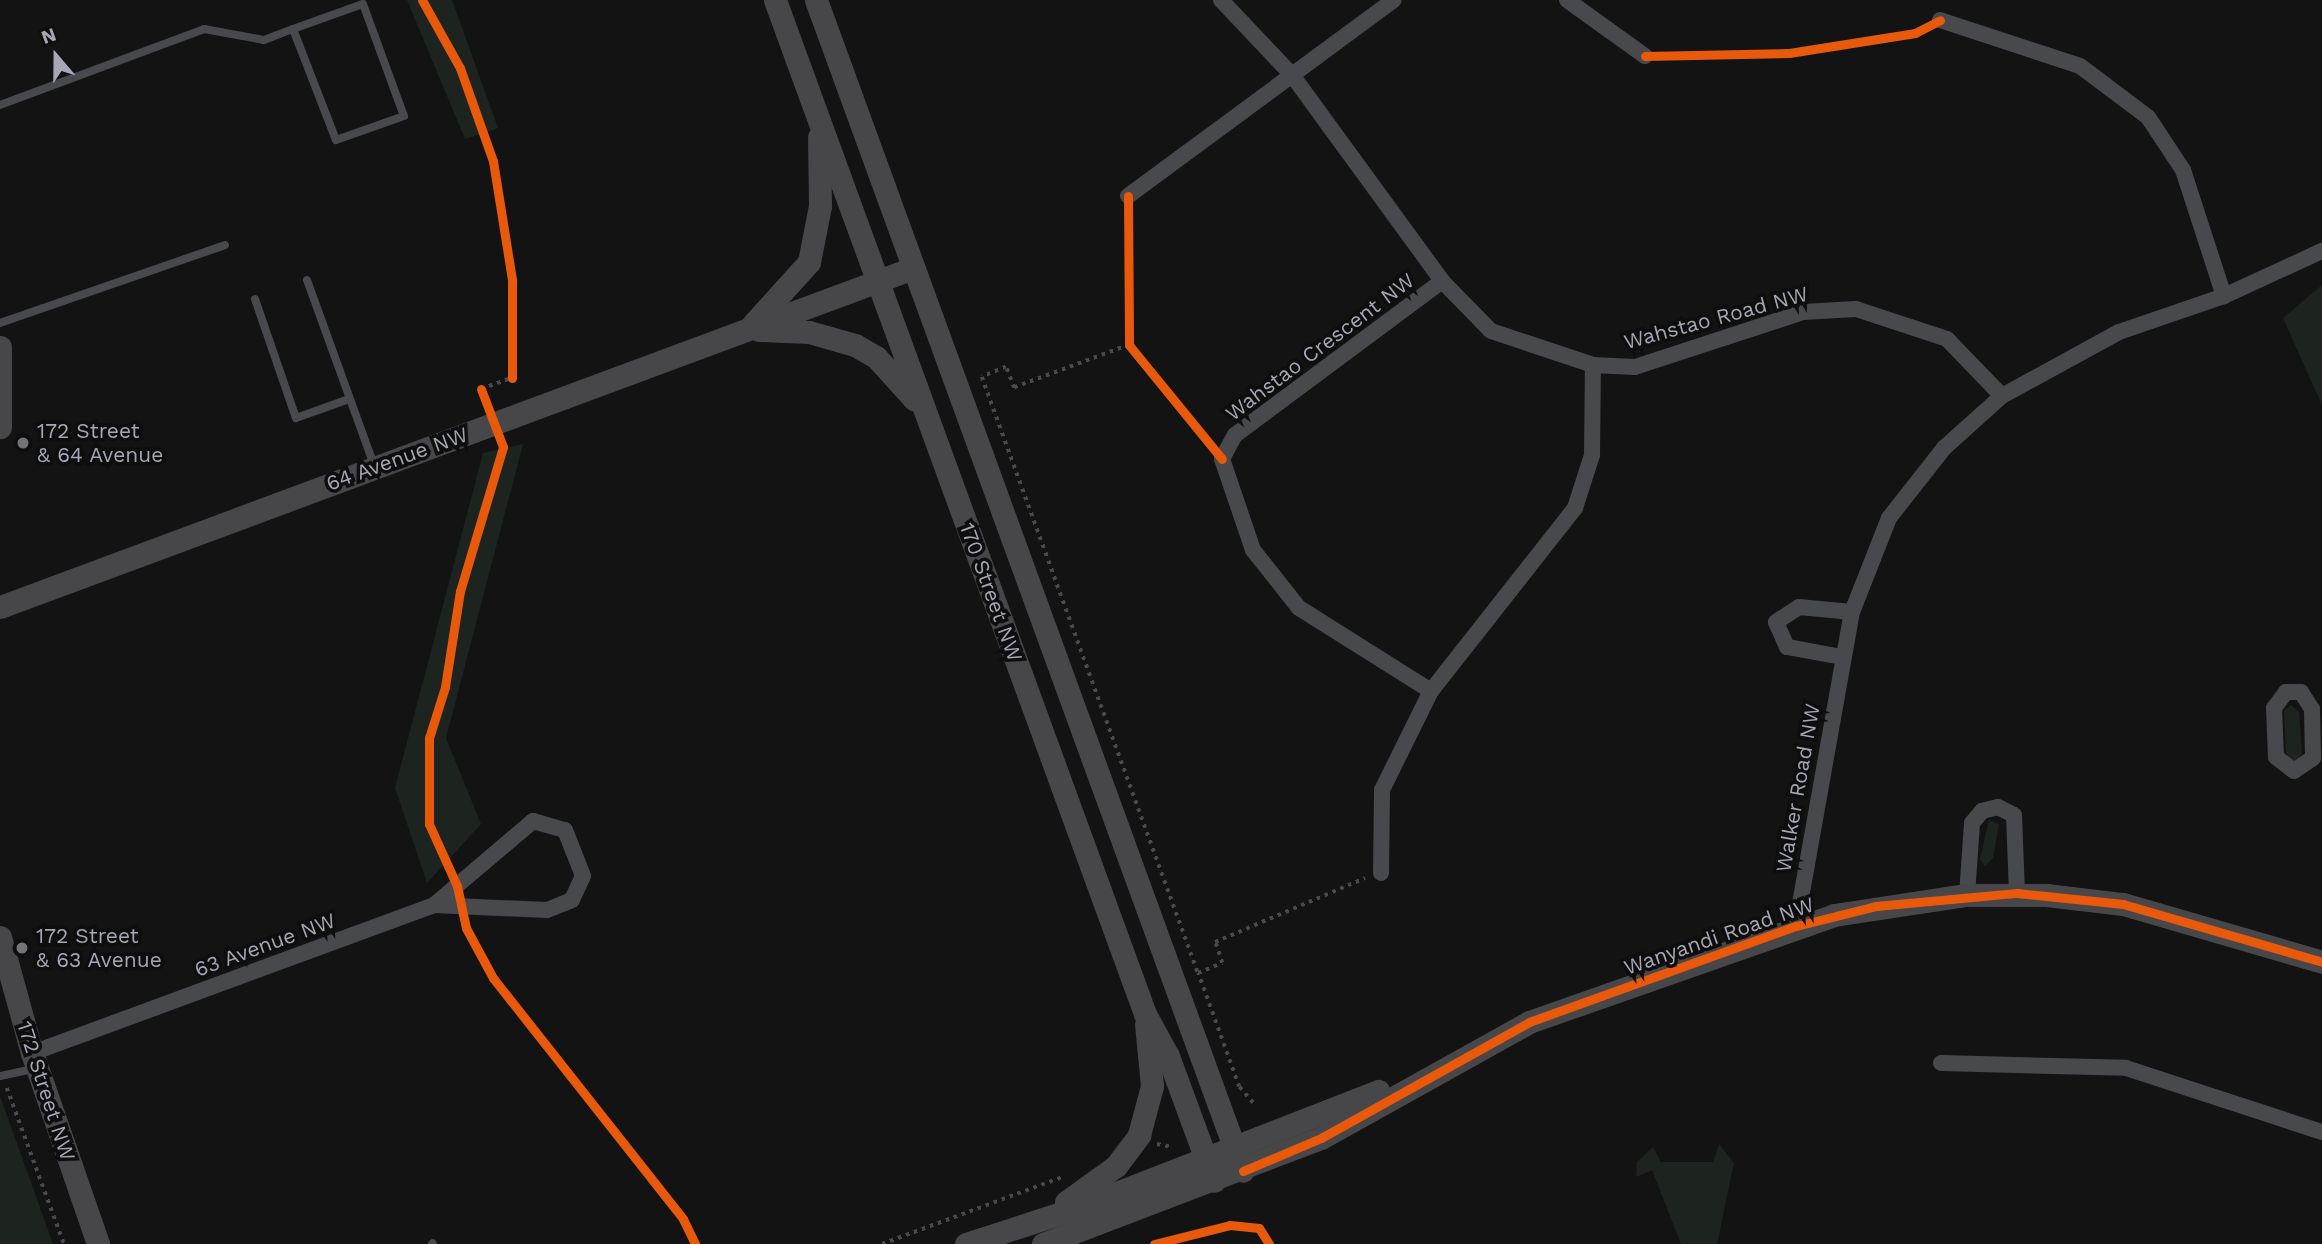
<!DOCTYPE html>
<style>
body{margin:0}
#map{position:relative;width:2322px;height:1244px;overflow:hidden;background:#131314;font-family:"Work Sans",sans-serif}
div>[style]{position:absolute}
[style*='--x']{left:calc(var(--x)*1px);top:calc(var(--y)*1px);width:calc(var(--w)*1px);rotate:calc(var(--a)*1deg)}
.green>*{inset:0;background:#1d241f}
.path>*{height:3.5px;margin-top:-1.75px;transform-origin:0;background:repeating-linear-gradient(90deg,#49494e 0 3.5px,transparent 0 8.5px)}
.lane>*{height:8px;margin:-4px;padding:0 4px;transform-origin:4px;border-radius:4px;background:#48494c}
.street>*{height:16px;margin:-8px;padding:0 8px;transform-origin:8px;border-radius:8px;background:#48494c}
.secondary>*{height:23px;margin:-11.5px;padding:0 11.5px;transform-origin:11.5px;border-radius:11.5px;background:#47474a}
.cycleway>*{height:9px;margin:-4.5px;padding:0 4.5px;transform-origin:4.5px;border-radius:4.5px;background:#e8590c}
.dots>*{width:19px;height:19px;translate:-50% -50%;box-sizing:border-box;border:4px solid #0e0e0f;border-radius:50%}
span{translate:-50% -50%;white-space:nowrap;text-align:center;line-height:1.15;-webkit-text-stroke:7px #0e0e0f;paint-order:stroke}
.street-label{font-size:21px;color:#a5a7b4}
.poi-label{font-size:21px;color:#a5a7b4}
.left{translate:0 -50%;text-align:left}
.north{position:absolute;left:21px;top:21px;width:70px;height:70px;-webkit-text-stroke:5px #0e0e0f;paint-order:stroke;rotate:340deg;font-size:19px;font-weight:700;line-height:28px;text-align:center;color:#a5a7b4}
.north::after{content:'';display:block;margin:auto;width:24px;height:32px;background:#a5a7b4;clip-path:polygon(50% 0,100% 100%,50% 72%,0 100%)}
</style>
<div id="map">
<div class="green">
<div style="clip-path:polygon(407px 0,452px 0,498px 128px,465px 139px)"></div>
<div style="clip-path:polygon(2322px 285px,2322px 405px,2283px 318px)"></div>
<div style="clip-path:polygon(523px 444px,446px 738px,481px 824px,427px 883px,395px 788px,483px 453px)"></div>
<div style="clip-path:polygon(2291px 705px,2299px 712px,2302px 754px,2295px 763px,2286px 753px,2284px 711px)"></div>
<div style="clip-path:polygon(1989px 820px,1999px 824px,1993px 858px,1985px 866px,1980px 859px)"></div>
<div style="clip-path:polygon(0 1096px,53px 1244px,0 1244px)"></div>
<div style="clip-path:polygon(1719px 1144px,1734px 1163px,1717px 1244px,1681px 1244px,1652px 1170px,1636px 1177px,1637px 1162px,1653px 1147px,1661px 1162px,1713px 1162px)"></div>
</div>
<div class="path">
<div style="--x:1129;--y:345;--w:123;--a:159.5"></div>
<div style="--x:1014;--y:388;--w:22;--a:-111"></div>
<div style="--x:1006;--y:367;--w:26;--a:157"></div>
<div style="--x:982;--y:377;--w:634;--a:70.08"></div>
<div style="--x:481;--y:389;--w:33;--a:-20"></div>
<div style="--x:7;--y:1088;--w:166;--a:69.9"></div>
<div style="--x:1253;--y:1103;--w:21;--a:-131"></div>
<div style="--x:1239;--y:1087;--w:121;--a:-109.8"></div>
<div style="--x:1198;--y:973;--w:26;--a:-23"></div>
<div style="--x:1222;--y:963;--w:22;--a:-108"></div>
<div style="--x:1215;--y:942;--w:163;--a:-23.1"></div>
<div style="--x:1157;--y:1144;--w:16;--a:11"></div>
<div style="--x:882;--y:1244;--w:192;--a:-20.4"></div>
</div>
<div class="lane">
<div style="--x:0;--y:105;--w:218;--a:-20.4"></div>
<div style="--x:204;--y:29;--w:61;--a:10.4"></div>
<div style="--x:264;--y:40;--w:31;--a:-21"></div>
<div style="--x:293;--y:29;--w:74;--a:-19.7"></div>
<div style="--x:363;--y:4;--w:119;--a:69.9"></div>
<div style="--x:404;--y:116;--w:72;--a:160.6"></div>
<div style="--x:336;--y:140;--w:119;--a:-111.2"></div>
<div style="--x:307;--y:280;--w:197;--a:70.1"></div>
<div style="--x:255;--y:299;--w:126;--a:71"></div>
<div style="--x:296;--y:418;--w:56;--a:-19.7"></div>
<div style="--x:0;--y:323;--w:238;--a:-19.1"></div>
<div style="--x:0;--y:1076;--w:35;--a:-12"></div>
<div style="--x:432;--y:1244;--w:1;--a:-45"></div>
</div>
<div class="street">
<div style="--x:1221;--y:0;--w:103;--a:46.6"></div>
<div style="--x:1292;--y:75;--w:255;--a:53.9"></div>
<div style="--x:1442;--y:281;--w:70;--a:45.6"></div>
<div style="--x:1491;--y:331;--w:108;--a:18.4"></div>
<div style="--x:1593;--y:365;--w:42;--a:2.7"></div>
<div style="--x:1635;--y:367;--w:177;--a:-18.1"></div>
<div style="--x:1803;--y:312;--w:53;--a:-3.2"></div>
<div style="--x:1856;--y:309;--w:96;--a:18.2"></div>
<div style="--x:1947;--y:339;--w:79;--a:46"></div>
<div style="--x:1567;--y:0;--w:96;--a:35.7"></div>
<div style="--x:1940;--y:20;--w:147;--a:18.2"></div>
<div style="--x:2080;--y:66;--w:85;--a:36.9"></div>
<div style="--x:2148;--y:117;--w:64;--a:56.6"></div>
<div style="--x:2183;--y:170;--w:133;--a:72"></div>
<div style="--x:1128;--y:196;--w:330;--a:-36.4"></div>
<div style="--x:1842;--y:657;--w:56;--a:-169.7"></div>
<div style="--x:1787;--y:647;--w:27;--a:-114"></div>
<div style="--x:1776;--y:622;--w:27;--a:-33"></div>
<div style="--x:1799;--y:607;--w:53;--a:5.4"></div>
<div style="--x:1431;--y:691;--w:156;--a:-147.8"></div>
<div style="--x:1299;--y:608;--w:74;--a:-128.4"></div>
<div style="--x:1253;--y:550;--w:96;--a:-108.8"></div>
<div style="--x:1222;--y:459;--w:27;--a:-62"></div>
<div style="--x:1235;--y:435;--w:258;--a:-36.6"></div>
<div style="--x:2286;--y:692;--w:15;--a:0"></div>
<div style="--x:2301;--y:692;--w:20;--a:57"></div>
<div style="--x:2312;--y:709;--w:49;--a:88.8"></div>
<div style="--x:2313;--y:758;--w:23;--a:146"></div>
<div style="--x:2294;--y:771;--w:23;--a:-142"></div>
<div style="--x:2276;--y:757;--w:49;--a:-92.3"></div>
<div style="--x:2274;--y:708;--w:20;--a:-53"></div>
<div style="--x:533;--y:821;--w:33;--a:16"></div>
<div style="--x:565;--y:830;--w:49;--a:68.6"></div>
<div style="--x:583;--y:876;--w:26;--a:115"></div>
<div style="--x:572;--y:900;--w:27;--a:158"></div>
<div style="--x:547;--y:910;--w:113;--a:-177.5"></div>
<div style="--x:434;--y:905;--w:130;--a:-40.3"></div>
<div style="--x:1381;--y:873;--w:83;--a:-89.3"></div>
<div style="--x:1382;--y:790;--w:110;--a:-63.7"></div>
<div style="--x:1431;--y:691;--w:233;--a:-51.8"></div>
<div style="--x:1575;--y:508;--w:56;--a:-72.2"></div>
<div style="--x:1592;--y:455;--w:90;--a:-89.4"></div>
<div style="--x:1967;--y:895;--w:72;--a:-86"></div>
<div style="--x:1972;--y:823;--w:16;--a:-50"></div>
<div style="--x:1982;--y:811;--w:16;--a:-14"></div>
<div style="--x:1998;--y:807;--w:18;--a:27"></div>
<div style="--x:2014;--y:815;--w:78;--a:87.8"></div>
<div style="--x:1796;--y:926;--w:319;--a:-79.9"></div>
<div style="--x:1852;--y:612;--w:101;--a:-68.5"></div>
<div style="--x:1889;--y:518;--w:89;--a:-51.8"></div>
<div style="--x:1944;--y:448;--w:78;--a:-41.9"></div>
<div style="--x:2002;--y:396;--w:133;--a:-28.7"></div>
<div style="--x:2119;--y:332;--w:111;--a:-18.9"></div>
<div style="--x:2224;--y:296;--w:108;--a:-24.7"></div>
<div style="--x:32;--y:1053;--w:428;--a:-20.2"></div>
<div style="--x:1941;--y:1063;--w:185;--a:1.5"></div>
<div style="--x:2126;--y:1068;--w:206;--a:18.1"></div>
</div>
<div class="secondary">
<div style="--x:775;--y:0;--w:1079;--a:69.95"></div>
<div style="--x:1145;--y:1014;--w:48;--a:61.3"></div>
<div style="--x:1168;--y:1056;--w:133;--a:69.8"></div>
<div style="--x:816;--y:0;--w:1246;--a:69.97"></div>
<div style="--x:753;--y:324;--w:84;--a:-47.9"></div>
<div style="--x:809;--y:262;--w:57;--a:-78.9"></div>
<div style="--x:820;--y:206;--w:69;--a:-90.8"></div>
<div style="--x:759;--y:330;--w:50;--a:2.3"></div>
<div style="--x:809;--y:332;--w:48;--a:15.8"></div>
<div style="--x:855;--y:345;--w:24;--a:30"></div>
<div style="--x:876;--y:357;--w:57;--a:47.9"></div>
<div style="--x:0;--y:347;--w:80;--a:90"></div>
<div style="--x:0;--y:607;--w:974;--a:-20.37"></div>
<div style="--x:0;--y:937;--w:120;--a:74.6"></div>
<div style="--x:32;--y:1053;--w:202;--a:70.9"></div>
<div style="--x:1066;--y:1202;--w:62;--a:-35.8"></div>
<div style="--x:1116;--y:1166;--w:39;--a:-53"></div>
<div style="--x:1139;--y:1135;--w:51;--a:-75.1"></div>
<div style="--x:1152;--y:1086;--w:62;--a:-95.5"></div>
<div style="--x:966;--y:1244;--w:123;--a:-18"></div>
<div style="--x:1083;--y:1206;--w:317;--a:-21.3"></div>
<div style="--x:1043;--y:1244;--w:298;--a:-20.9"></div>
<div style="--x:1321;--y:1138;--w:238;--a:-29.1"></div>
<div style="--x:1529;--y:1022;--w:323;--a:-19.3"></div>
<div style="--x:1834;--y:915;--w:134;--a:-8.6"></div>
<div style="--x:1967;--y:895;--w:79;--a:0"></div>
<div style="--x:2046;--y:895;--w:78;--a:6.7"></div>
<div style="--x:2123;--y:904;--w:207;--a:16.2"></div>
</div>
<div class="cycleway">
<div style="--x:422;--y:0;--w:78;--a:60.8"></div>
<div style="--x:460;--y:68;--w:99;--a:70.5"></div>
<div style="--x:493;--y:161;--w:121;--a:80.9"></div>
<div style="--x:512;--y:280;--w:98;--a:90"></div>
<div style="--x:1645;--y:56;--w:144;--a:-1.2"></div>
<div style="--x:1789;--y:53;--w:128;--a:-9"></div>
<div style="--x:1915;--y:33;--w:28;--a:-27"></div>
<div style="--x:1128;--y:196;--w:149;--a:89.6"></div>
<div style="--x:1129;--y:345;--w:147;--a:50.8"></div>
<div style="--x:481;--y:389;--w:62;--a:69.2"></div>
<div style="--x:503;--y:447;--w:150;--a:106.6"></div>
<div style="--x:460;--y:591;--w:97;--a:98.9"></div>
<div style="--x:445;--y:687;--w:53;--a:107.4"></div>
<div style="--x:429;--y:738;--w:86;--a:90"></div>
<div style="--x:429;--y:824;--w:68;--a:65.7"></div>
<div style="--x:457;--y:886;--w:43;--a:77.9"></div>
<div style="--x:466;--y:928;--w:57;--a:61.6"></div>
<div style="--x:493;--y:978;--w:307;--a:51.7"></div>
<div style="--x:683;--y:1219;--w:28;--a:64"></div>
<div style="--x:1243;--y:1171;--w:85;--a:-22.9"></div>
<div style="--x:1321;--y:1138;--w:238;--a:-29.1"></div>
<div style="--x:1529;--y:1022;--w:284;--a:-19.8"></div>
<div style="--x:1796;--y:926;--w:82;--a:-14"></div>
<div style="--x:1876;--y:906;--w:142;--a:-5.3"></div>
<div style="--x:2017;--y:893;--w:107;--a:5.9"></div>
<div style="--x:2123;--y:904;--w:207;--a:16.2"></div>
<div style="--x:1154;--y:1244;--w:78;--a:-14"></div>
<div style="--x:1230;--y:1225;--w:29;--a:6"></div>
<div style="--x:1259;--y:1228;--w:19;--a:58"></div>
</div>
<div class="dots">
<div style="left:23px;top:443px;background:#72737c"></div>
<div style="left:22px;top:948px;background:#72737c"></div>
</div>
<div class="street-label">
<span style="left:1716px;top:318px;rotate:-15deg">Wahstao Road NW</span>
<span style="left:1320px;top:347px;rotate:-37deg">Wahstao Crescent NW</span>
<span style="left:397px;top:459px;rotate:-20deg">64 Avenue NW</span>
<span style="left:991px;top:592px;rotate:70deg">170 Street NW</span>
<span style="left:1798px;top:788px;rotate:-80deg">Walker Road NW</span>
<span style="left:1719px;top:936px;rotate:-19deg">Wanyandi Road NW</span>
<span style="left:265px;top:945px;rotate:-20deg">63 Avenue NW</span>
<span style="left:46px;top:1091px;rotate:72deg">172 Street NW</span>
</div>
<div class="poi-label">
<span class="left" style="left:37px;top:443px">172 Street<br>&amp; 64 Avenue</span>
<span class="left" style="left:36px;top:948px">172 Street<br>&amp; 63 Avenue</span>
</div>
<div class="north">N</div>
</div>
